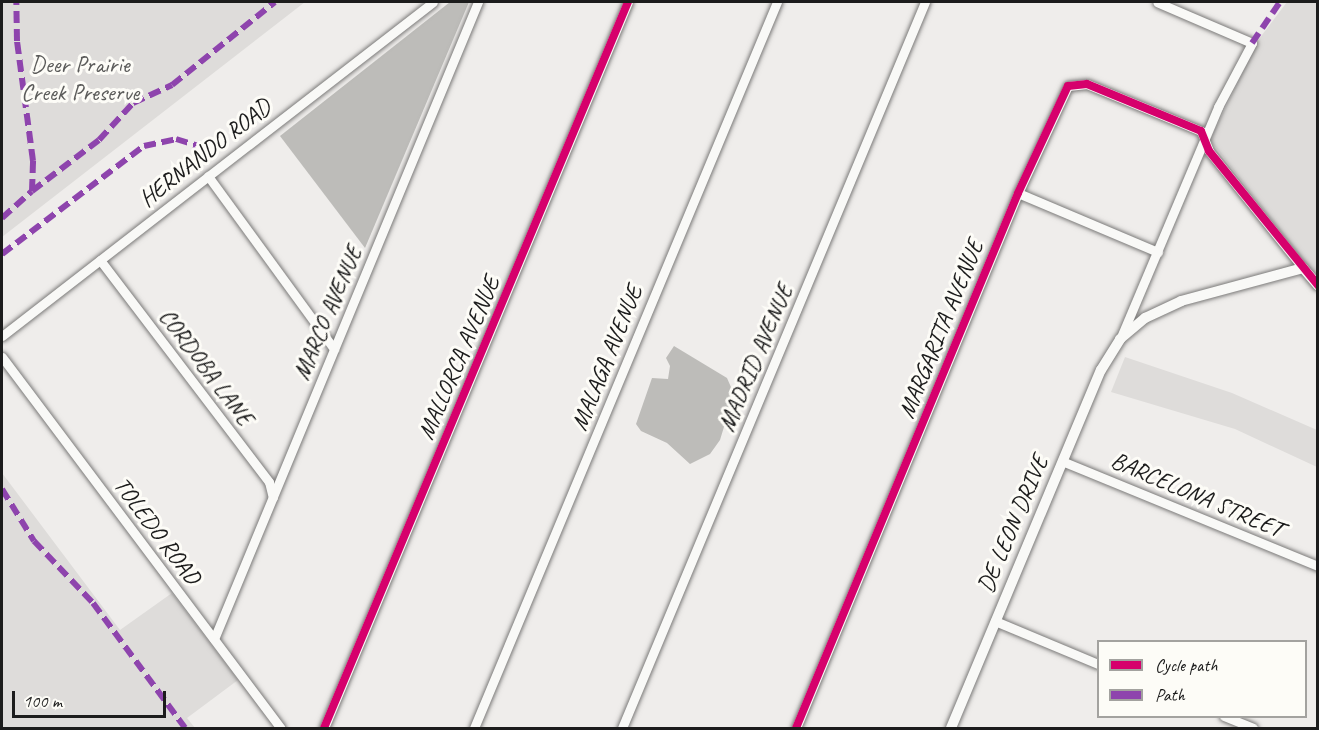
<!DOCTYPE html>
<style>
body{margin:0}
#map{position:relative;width:1319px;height:730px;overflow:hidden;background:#efedeb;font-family:Caveat,sans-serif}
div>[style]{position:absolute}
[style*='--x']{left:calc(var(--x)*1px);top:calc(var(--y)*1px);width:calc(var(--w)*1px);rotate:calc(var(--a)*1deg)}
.green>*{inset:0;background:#dedcda}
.water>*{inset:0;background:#bdbcb9}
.roads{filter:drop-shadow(0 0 2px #7b7a79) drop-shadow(0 0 2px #7b7a79)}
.minor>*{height:9px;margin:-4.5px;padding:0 4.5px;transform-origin:4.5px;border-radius:4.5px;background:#f9f9f7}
.tertiary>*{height:10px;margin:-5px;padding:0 5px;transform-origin:5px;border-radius:5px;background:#f9f9f7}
.quiet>*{height:6px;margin-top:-3px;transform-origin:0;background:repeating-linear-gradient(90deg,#8e44ad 0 12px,transparent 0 18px)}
.cycleway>*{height:8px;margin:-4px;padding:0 4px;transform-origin:4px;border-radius:4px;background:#d6006c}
span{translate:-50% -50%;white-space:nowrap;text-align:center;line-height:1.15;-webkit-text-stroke:6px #fdfcf7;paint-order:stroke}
.park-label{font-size:24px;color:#5b5b5a}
.street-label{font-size:24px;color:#1c1c1c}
.frame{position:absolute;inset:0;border:3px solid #1c1c1c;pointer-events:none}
.legend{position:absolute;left:1097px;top:640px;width:210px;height:78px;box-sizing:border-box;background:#fdfcf7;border:2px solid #a3a29f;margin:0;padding:8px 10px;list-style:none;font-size:18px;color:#1c1c1c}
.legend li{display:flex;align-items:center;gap:12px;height:30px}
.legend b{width:30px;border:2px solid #a3a29f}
.scale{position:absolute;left:12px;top:691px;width:154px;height:27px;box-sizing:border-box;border:3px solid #1c1c1c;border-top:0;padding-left:8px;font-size:18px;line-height:21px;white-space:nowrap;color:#1c1c1c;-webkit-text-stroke:4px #fdfcf7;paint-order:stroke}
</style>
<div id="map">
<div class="green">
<div style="clip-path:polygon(2px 2px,305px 2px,2px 237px)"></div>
<div style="clip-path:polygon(1287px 2px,1317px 2px,1317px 277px,1210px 140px,1259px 39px)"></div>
<div style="clip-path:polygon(1125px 357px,1232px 393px,1317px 430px,1317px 467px,1235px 429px,1111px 392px)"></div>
<div style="clip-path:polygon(2px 473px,120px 630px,172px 593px,238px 680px,187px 718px,195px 728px,2px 728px)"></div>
</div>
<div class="water">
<div style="clip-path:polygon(450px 2px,469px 2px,365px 248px,280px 136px)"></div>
<div style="clip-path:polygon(674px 346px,727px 378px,734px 394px,720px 440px,710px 454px,690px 464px,667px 443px,641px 431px,636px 424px,652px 378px,668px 379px,670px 366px,666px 358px)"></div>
</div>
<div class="roads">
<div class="minor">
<div style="--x:208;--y:176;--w:214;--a:53.9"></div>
<div style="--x:1018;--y:193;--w:152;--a:22.9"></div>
<div style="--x:100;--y:260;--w:279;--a:52.7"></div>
<div style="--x:269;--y:482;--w:16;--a:76"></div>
<div style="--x:2;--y:336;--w:545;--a:-37.77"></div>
<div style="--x:1121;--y:337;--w:250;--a:-67.1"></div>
<div style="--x:1218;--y:107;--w:72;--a:-62"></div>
<div style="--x:1252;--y:43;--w:103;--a:-156.7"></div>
<div style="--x:2;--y:357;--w:464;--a:53.1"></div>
<div style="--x:1062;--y:461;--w:277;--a:22.3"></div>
<div style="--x:995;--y:621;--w:112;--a:22.7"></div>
<div style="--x:214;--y:639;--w:690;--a:-67.49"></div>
<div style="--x:1224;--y:716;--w:31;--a:22"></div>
<div style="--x:324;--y:728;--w:787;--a:-67.28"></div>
<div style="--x:474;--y:728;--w:787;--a:-67.35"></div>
<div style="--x:622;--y:728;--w:787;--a:-67.35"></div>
<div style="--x:796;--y:728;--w:579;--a:-67.46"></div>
<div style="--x:1018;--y:193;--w:118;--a:-65"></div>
<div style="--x:1068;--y:86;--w:19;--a:-6"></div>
<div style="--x:1087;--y:84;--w:123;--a:22.4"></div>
<div style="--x:1201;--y:131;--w:22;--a:68"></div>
<div style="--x:1209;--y:151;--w:150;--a:51.2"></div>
</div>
<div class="tertiary">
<div style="--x:951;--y:728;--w:388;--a:-67.3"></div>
<div style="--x:1101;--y:370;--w:36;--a:-58"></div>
<div style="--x:1120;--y:339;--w:33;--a:-40"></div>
<div style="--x:1145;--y:318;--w:40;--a:-25"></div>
<div style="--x:1181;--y:301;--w:126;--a:-15.1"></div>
<div style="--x:1303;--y:268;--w:23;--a:49"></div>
</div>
</div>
<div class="quiet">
<div style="--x:1252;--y:43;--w:50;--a:-55.7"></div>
<div style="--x:32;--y:191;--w:84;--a:-37.3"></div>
<div style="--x:99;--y:140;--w:50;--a:-47.4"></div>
<div style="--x:133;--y:103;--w:43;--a:-24.8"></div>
<div style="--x:172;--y:85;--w:132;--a:-38.9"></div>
<div style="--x:2;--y:218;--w:40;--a:-42"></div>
<div style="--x:32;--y:191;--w:30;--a:-88"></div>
<div style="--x:33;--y:161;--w:121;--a:-97.6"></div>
<div style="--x:17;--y:41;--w:39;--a:-91"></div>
<div style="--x:2;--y:254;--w:178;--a:-37.3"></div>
<div style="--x:144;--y:146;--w:33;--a:-12"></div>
<div style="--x:176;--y:139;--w:30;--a:17"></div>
<div style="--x:2;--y:489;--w:61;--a:58.4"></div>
<div style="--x:34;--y:541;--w:86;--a:46.4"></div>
<div style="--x:93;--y:603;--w:155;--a:53.6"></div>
</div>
<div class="cycleway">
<div style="--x:324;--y:728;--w:787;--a:-67.28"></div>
<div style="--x:796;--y:728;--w:579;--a:-67.46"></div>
<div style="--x:1018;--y:193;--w:118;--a:-65"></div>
<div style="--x:1068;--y:86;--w:19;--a:-6"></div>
<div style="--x:1087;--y:84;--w:123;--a:22.4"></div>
<div style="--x:1201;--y:131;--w:22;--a:68"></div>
<div style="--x:1209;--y:151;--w:173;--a:50.9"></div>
</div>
<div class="park-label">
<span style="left:80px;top:79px">Deer Prairie<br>Creek Preserve</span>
</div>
<div class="street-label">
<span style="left:205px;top:153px;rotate:-38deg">HERNANDO ROAD</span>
<span style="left:328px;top:313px;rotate:-67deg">MARCO AVENUE</span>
<span style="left:941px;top:329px;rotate:-68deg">MARGARITA AVENUE</span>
<span style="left:459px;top:358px;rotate:-67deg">MALLORCA AVENUE</span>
<span style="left:607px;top:358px;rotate:-68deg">MALAGA AVENUE</span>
<span style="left:756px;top:358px;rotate:-67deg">MADRID AVENUE</span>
<span style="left:206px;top:367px;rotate:53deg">CORDOBA LANE</span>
<span style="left:1197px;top:495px;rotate:23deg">BARCELONA STREET</span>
<span style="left:1013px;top:524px;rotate:-67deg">DE LEON DRIVE</span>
<span style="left:157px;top:531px;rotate:53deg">TOLEDO ROAD</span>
</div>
<div class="frame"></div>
<ul class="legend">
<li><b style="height:8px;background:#d6006c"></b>Cycle path</li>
<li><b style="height:8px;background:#8e44ad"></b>Path</li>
</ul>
<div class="scale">100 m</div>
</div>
